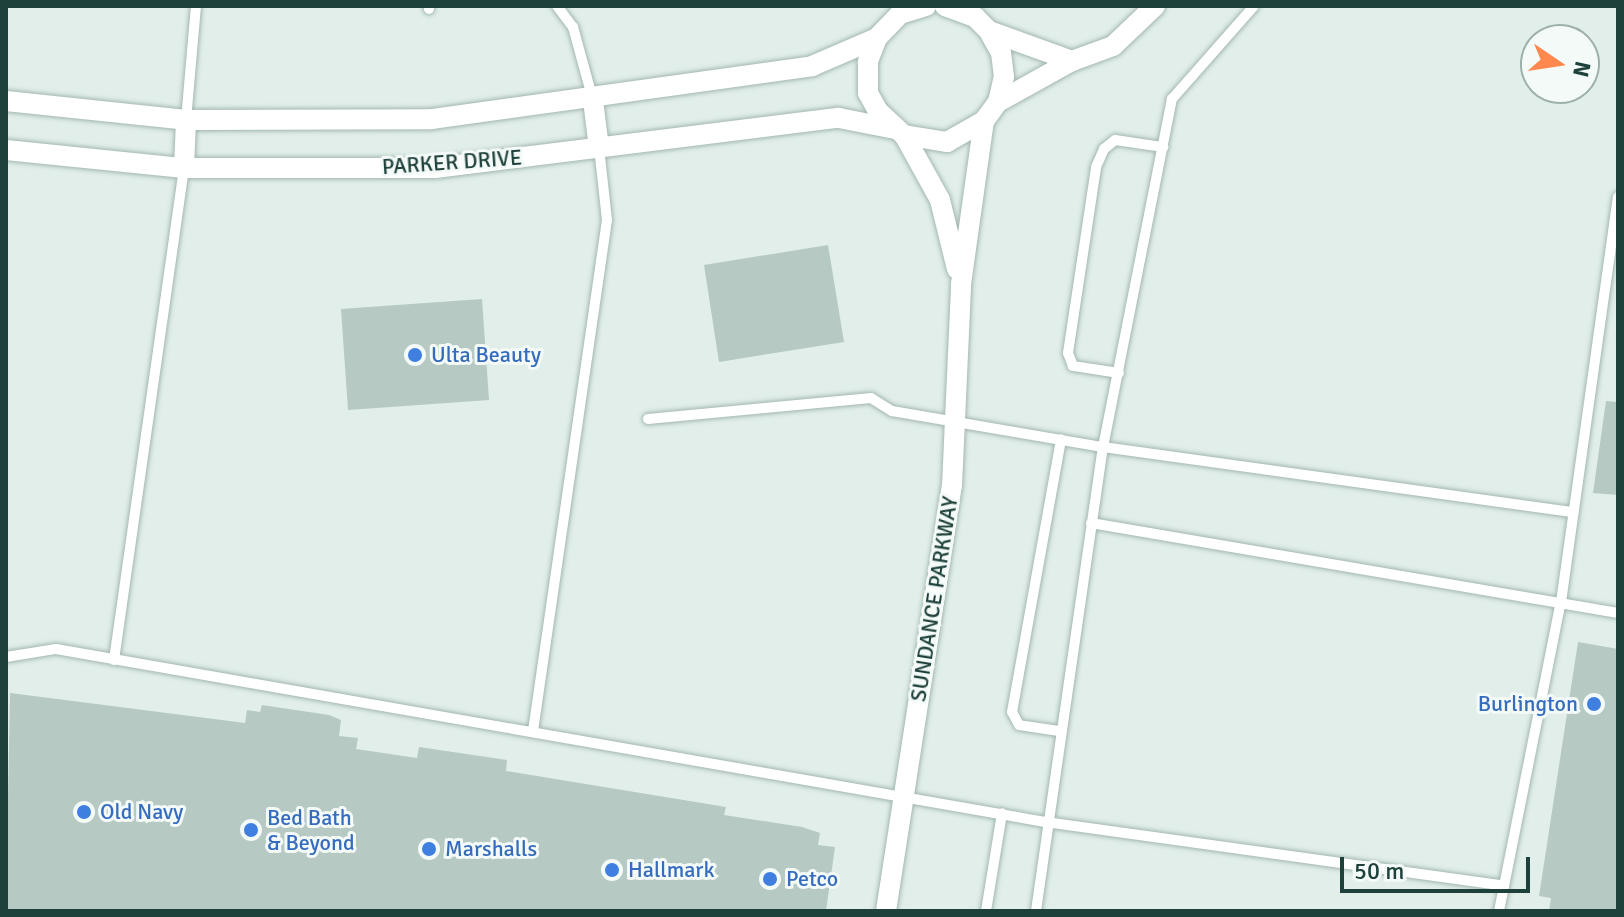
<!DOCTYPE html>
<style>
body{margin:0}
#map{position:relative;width:1624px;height:917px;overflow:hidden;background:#e1eee9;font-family:Signika,sans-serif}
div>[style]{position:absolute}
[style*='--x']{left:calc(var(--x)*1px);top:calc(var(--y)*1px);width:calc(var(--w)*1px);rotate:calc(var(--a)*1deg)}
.building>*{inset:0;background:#b6c9c2}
.roads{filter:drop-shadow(0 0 2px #a3b7b1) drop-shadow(0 0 2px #a3b7b1)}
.service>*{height:10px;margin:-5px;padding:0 5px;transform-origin:5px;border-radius:5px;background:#fff}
.minor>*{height:20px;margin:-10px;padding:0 10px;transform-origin:10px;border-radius:10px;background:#fff}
.dots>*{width:22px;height:22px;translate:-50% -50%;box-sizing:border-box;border:4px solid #f3faf7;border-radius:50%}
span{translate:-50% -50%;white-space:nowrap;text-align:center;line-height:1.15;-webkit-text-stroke:6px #f3faf7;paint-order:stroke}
.street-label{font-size:22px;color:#1f413b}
.shop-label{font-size:22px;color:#366cbe}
.left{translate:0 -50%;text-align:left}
.right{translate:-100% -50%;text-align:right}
.frame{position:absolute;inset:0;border:8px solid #1f413b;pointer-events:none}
.north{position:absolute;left:1520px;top:24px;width:80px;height:80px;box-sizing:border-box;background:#f3faf7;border:2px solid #9eb0ac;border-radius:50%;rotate:103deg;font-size:22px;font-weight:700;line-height:32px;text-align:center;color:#1f413b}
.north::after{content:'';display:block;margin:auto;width:28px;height:36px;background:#ff884e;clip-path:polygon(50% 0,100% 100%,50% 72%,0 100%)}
.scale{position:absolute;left:1340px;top:857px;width:190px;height:36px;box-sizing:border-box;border:4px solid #1f413b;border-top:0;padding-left:10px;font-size:24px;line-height:28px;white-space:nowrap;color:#1f413b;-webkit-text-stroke:6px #f3faf7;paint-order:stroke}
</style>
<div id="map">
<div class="building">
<div style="clip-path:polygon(828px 245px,844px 342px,719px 362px,704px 265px)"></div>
<div style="clip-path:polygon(482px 299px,489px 400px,348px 410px,341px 309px)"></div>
<div style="clip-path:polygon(1606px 401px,1618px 402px,1618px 495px,1593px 493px)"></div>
<div style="clip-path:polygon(1578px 642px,1618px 649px,1618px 911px,1549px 911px,1551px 898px,1539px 896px)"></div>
<div style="clip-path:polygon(10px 693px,245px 723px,247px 710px,260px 712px,262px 705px,329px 715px,341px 720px,339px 736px,358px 738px,356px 749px,417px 758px,419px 747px,507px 760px,506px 771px,726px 807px,724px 815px,802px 827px,820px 833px,818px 845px,835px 847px,826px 911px,6px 909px)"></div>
</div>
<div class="roads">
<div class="service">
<div style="--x:429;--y:6;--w:3;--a:90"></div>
<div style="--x:557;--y:6;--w:26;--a:53"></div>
<div style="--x:573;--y:27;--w:76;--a:74.7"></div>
<div style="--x:186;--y:120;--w:114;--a:-85"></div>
<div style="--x:1119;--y:373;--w:47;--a:-171.3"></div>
<div style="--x:1073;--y:366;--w:14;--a:-111"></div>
<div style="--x:1068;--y:353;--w:188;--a:-81.4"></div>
<div style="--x:1096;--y:167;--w:20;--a:-66"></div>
<div style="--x:1104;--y:149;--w:14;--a:-39"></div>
<div style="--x:1115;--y:140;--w:49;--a:8.3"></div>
<div style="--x:648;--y:419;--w:224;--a:-5.4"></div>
<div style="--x:871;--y:398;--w:25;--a:32"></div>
<div style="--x:892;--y:411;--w:214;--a:9.7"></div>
<div style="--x:1103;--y:447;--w:475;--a:7.9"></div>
<div style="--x:1091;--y:523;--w:535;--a:9.69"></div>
<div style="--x:6;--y:657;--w:51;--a:-9.1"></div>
<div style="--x:56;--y:649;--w:1004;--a:9.92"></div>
<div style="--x:1045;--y:822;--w:463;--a:7.9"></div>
<div style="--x:114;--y:660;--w:497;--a:-81.9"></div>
<div style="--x:533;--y:731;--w:516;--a:-81.76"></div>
<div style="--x:607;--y:220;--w:72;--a:-96.3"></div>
<div style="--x:1059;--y:731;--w:40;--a:-171.5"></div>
<div style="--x:1019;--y:725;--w:15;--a:-118"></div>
<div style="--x:1012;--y:712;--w:277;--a:-79.8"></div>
<div style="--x:986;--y:911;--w:99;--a:-80.7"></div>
<div style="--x:1036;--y:911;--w:469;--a:-81.8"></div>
<div style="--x:1103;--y:447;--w:355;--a:-78.8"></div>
<div style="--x:1172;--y:99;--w:124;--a:-48.6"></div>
<div style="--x:1499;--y:911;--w:315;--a:-78.7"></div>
<div style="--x:1561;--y:602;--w:409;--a:-82"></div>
</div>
<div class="minor">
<div style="--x:926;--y:6;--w:27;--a:163"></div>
<div style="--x:900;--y:14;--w:33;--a:134"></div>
<div style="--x:877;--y:38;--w:26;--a:111"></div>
<div style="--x:868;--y:62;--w:31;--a:90"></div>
<div style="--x:868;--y:93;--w:21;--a:61"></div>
<div style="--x:878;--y:111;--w:35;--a:43"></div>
<div style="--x:904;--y:135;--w:44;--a:9.2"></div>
<div style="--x:947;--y:142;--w:43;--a:-29.6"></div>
<div style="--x:984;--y:121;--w:24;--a:-54"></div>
<div style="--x:998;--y:102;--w:26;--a:-77"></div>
<div style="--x:1004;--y:77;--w:24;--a:-97"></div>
<div style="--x:1001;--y:53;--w:25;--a:-119"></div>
<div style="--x:989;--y:31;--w:20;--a:-135"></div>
<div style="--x:975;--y:17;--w:32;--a:-160"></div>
<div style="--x:989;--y:31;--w:88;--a:19.9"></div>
<div style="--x:593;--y:100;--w:48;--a:82.9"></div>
<div style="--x:6;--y:101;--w:181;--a:6"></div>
<div style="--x:186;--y:120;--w:246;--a:-0.2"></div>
<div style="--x:432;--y:119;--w:384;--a:-7.9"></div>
<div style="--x:812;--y:66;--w:71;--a:-23.3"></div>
<div style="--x:998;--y:102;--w:85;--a:-29"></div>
<div style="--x:1072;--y:61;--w:44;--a:-20.1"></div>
<div style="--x:1113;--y:46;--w:58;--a:-43.6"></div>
<div style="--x:904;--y:135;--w:74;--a:61"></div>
<div style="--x:940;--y:200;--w:71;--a:76.2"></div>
<div style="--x:6;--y:150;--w:179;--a:5.8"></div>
<div style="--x:184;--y:168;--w:251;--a:0"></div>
<div style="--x:435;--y:168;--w:407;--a:-7.1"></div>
<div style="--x:839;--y:118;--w:57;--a:11.1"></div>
<div style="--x:184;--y:168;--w:48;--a:-87.6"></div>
<div style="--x:886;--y:911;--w:430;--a:-81.2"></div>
<div style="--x:952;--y:486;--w:202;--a:-87.4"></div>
<div style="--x:961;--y:284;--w:165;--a:-82"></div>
</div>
</div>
<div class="dots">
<div style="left:415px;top:355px;background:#3f7fe0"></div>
<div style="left:1594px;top:704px;background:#3f7fe0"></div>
<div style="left:84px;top:812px;background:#3f7fe0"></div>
<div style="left:251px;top:830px;background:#3f7fe0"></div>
<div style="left:429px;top:849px;background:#3f7fe0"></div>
<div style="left:612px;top:870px;background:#3f7fe0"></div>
<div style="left:770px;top:879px;background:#3f7fe0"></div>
</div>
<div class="street-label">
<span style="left:452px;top:162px;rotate:-4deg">PARKER DRIVE</span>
<span style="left:934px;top:599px;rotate:-81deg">SUNDANCE PARKWAY</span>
</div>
<div class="shop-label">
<span class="left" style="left:431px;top:355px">Ulta Beauty</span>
<span class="right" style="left:1578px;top:704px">Burlington</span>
<span class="left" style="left:100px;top:812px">Old Navy</span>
<span class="left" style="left:267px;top:830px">Bed Bath<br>&amp; Beyond</span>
<span class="left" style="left:445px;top:849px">Marshalls</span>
<span class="left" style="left:628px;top:870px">Hallmark</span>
<span class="left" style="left:786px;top:879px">Petco</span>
</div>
<div class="frame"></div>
<div class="north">N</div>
<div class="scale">50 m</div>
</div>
